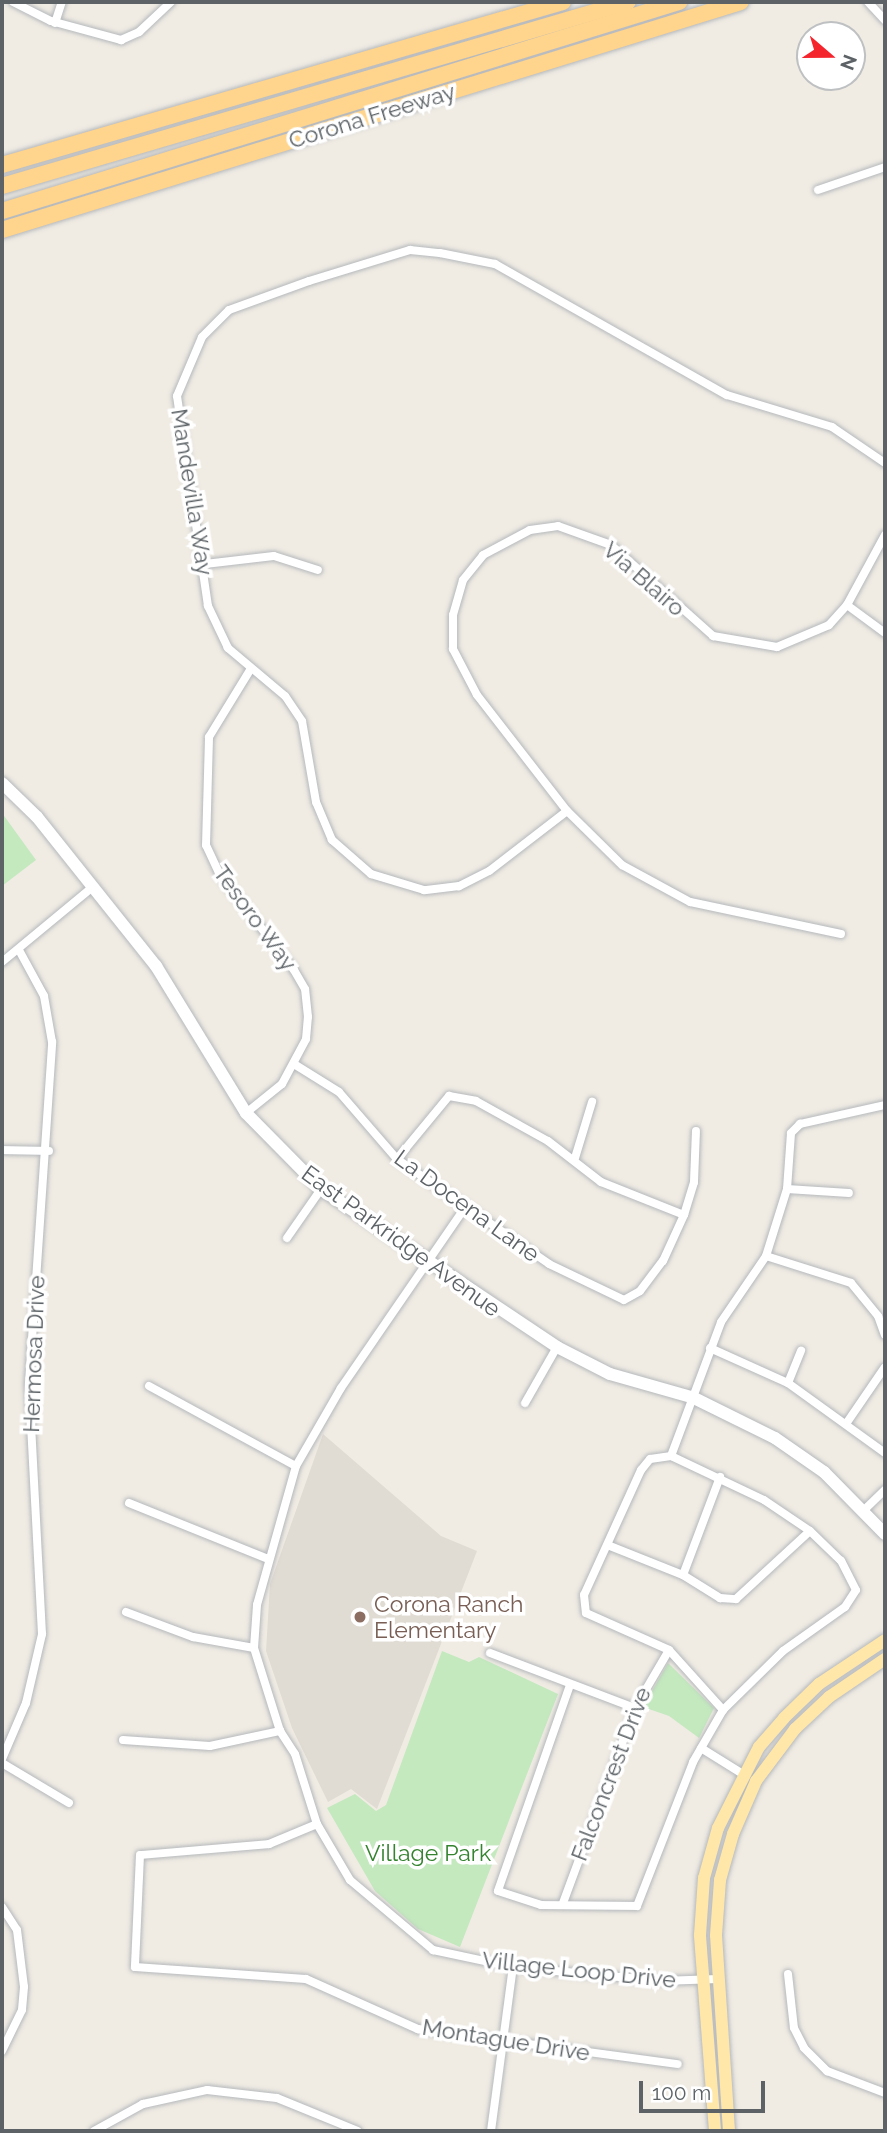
<!DOCTYPE html>
<style>
body{margin:0}
#map{position:relative;width:887px;height:2133px;overflow:hidden;background:#f0ece4;font-family:Raleway,sans-serif}
div>[style]{position:absolute}
[style*='--x']{left:calc(var(--x)*1px);top:calc(var(--y)*1px);width:calc(var(--w)*1px);rotate:calc(var(--a)*1deg)}
.education>*{inset:0;background:#e0dbd3}
.green>*{inset:0;background:#c4e9bf}
.roads{filter:drop-shadow(0 0 2px #b5b8bc) drop-shadow(0 0 2px #b5b8bc)}
.minor>*{height:8px;margin:-4px;padding:0 4px;transform-origin:4px;border-radius:4px;background:#fff}
.secondary>*{height:12px;margin:-6px;padding:0 6px;transform-origin:6px;border-radius:6px;background:#fff}
.primary>*{height:12px;margin:-6px;padding:0 6px;transform-origin:6px;border-radius:6px;background:#ffe7aa}
.motorway>*{height:16px;margin:-8px;padding:0 8px;transform-origin:8px;border-radius:8px;background:#ffd48c}
.dots>*{width:19px;height:19px;translate:-50% -50%;box-sizing:border-box;border:4px solid #fff;border-radius:50%}
span{translate:-50% -50%;white-space:nowrap;text-align:center;line-height:1.15;-webkit-text-stroke:7px #fff;paint-order:stroke}
.street-label{font-size:23px;color:#5c6266}
.education-label{font-size:23px;color:#785e54}
.left{translate:0 -50%;text-align:left}
.park-label{font-size:23px;color:#34832e}
.frame{position:absolute;inset:0;border:4px solid #5c6266;pointer-events:none}
.north{position:absolute;left:796px;top:21px;width:70px;height:70px;box-sizing:border-box;background:#fff;border:2px solid #bec0c2;border-radius:50%;rotate:110deg;font-size:19px;font-weight:700;line-height:28px;text-align:center;color:#5c6266}
.north::after{content:'';display:block;margin:auto;width:24px;height:32px;background:#f5252e;clip-path:polygon(50% 0,100% 100%,50% 72%,0 100%)}
.scale{position:absolute;left:639px;top:2081px;width:126px;height:32px;box-sizing:border-box;border:4px solid #5c6266;border-top:0;padding-left:9px;font-size:21px;line-height:24px;white-space:nowrap;color:#5c6266;-webkit-text-stroke:5px #fff;paint-order:stroke}
</style>
<div id="map">
<div class="education">
<div style="clip-path:polygon(323px 1434px,441px 1536px,477px 1551px,377px 1809px,351px 1789px,328px 1802px,292px 1728px,266px 1651px,270px 1584px)"></div>
</div>
<div class="green">
<div style="clip-path:polygon(2px 813px,36px 860px,2px 886px)"></div>
<div style="clip-path:polygon(442px 1651px,469px 1662px,479px 1657px,558px 1694px,460px 1947px,418px 1929px,375px 1891px,327px 1808px,355px 1794px,376px 1811px,386px 1805px)"></div>
<div style="clip-path:polygon(668px 1663px,714px 1708px,699px 1738px,669px 1716px,643px 1707px)"></div>
</div>
<div class="roads">
<div class="minor">
<div style="--x:13;--y:2;--w:42;--a:26.6"></div>
<div style="--x:51;--y:21;--w:73;--a:15.2"></div>
<div style="--x:121;--y:40;--w:20;--a:-24"></div>
<div style="--x:139;--y:32;--w:44;--a:-43.2"></div>
<div style="--x:868;--y:2;--w:25;--a:47"></div>
<div style="--x:55;--y:23;--w:22;--a:-72"></div>
<div style="--x:818;--y:190;--w:71;--a:-18.9"></div>
<div style="--x:205;--y:564;--w:69;--a:-6.6"></div>
<div style="--x:274;--y:556;--w:46;--a:17.7"></div>
<div style="--x:847;--y:605;--w:47;--a:36.4"></div>
<div style="--x:567;--y:811;--w:98;--a:142.4"></div>
<div style="--x:489;--y:871;--w:34;--a:153"></div>
<div style="--x:459;--y:886;--w:35;--a:173"></div>
<div style="--x:424;--y:890;--w:55;--a:-163.2"></div>
<div style="--x:371;--y:874;--w:52;--a:-138.9"></div>
<div style="--x:332;--y:840;--w:41;--a:-112.8"></div>
<div style="--x:316;--y:802;--w:82;--a:-99.8"></div>
<div style="--x:302;--y:721;--w:30;--a:-124"></div>
<div style="--x:285;--y:696;--w:75;--a:-139.9"></div>
<div style="--x:228;--y:648;--w:47;--a:-115.5"></div>
<div style="--x:208;--y:606;--w:212;--a:-98.4"></div>
<div style="--x:177;--y:396;--w:64;--a:-67"></div>
<div style="--x:202;--y:337;--w:38;--a:-45"></div>
<div style="--x:229;--y:310;--w:85;--a:-19.9"></div>
<div style="--x:309;--y:281;--w:106;--a:-17.1"></div>
<div style="--x:410;--y:250;--w:30;--a:6"></div>
<div style="--x:440;--y:253;--w:56;--a:11.3"></div>
<div style="--x:495;--y:264;--w:266;--a:29.5"></div>
<div style="--x:727;--y:395;--w:110;--a:16.9"></div>
<div style="--x:832;--y:427;--w:64;--a:34.2"></div>
<div style="--x:841;--y:934;--w:154;--a:-168"></div>
<div style="--x:690;--y:902;--w:77;--a:-151.4"></div>
<div style="--x:622;--y:865;--w:77;--a:-135.5"></div>
<div style="--x:567;--y:811;--w:147;--a:-127.8"></div>
<div style="--x:477;--y:695;--w:52;--a:-117.6"></div>
<div style="--x:453;--y:649;--w:34;--a:-90"></div>
<div style="--x:453;--y:615;--w:36;--a:-74"></div>
<div style="--x:463;--y:580;--w:32;--a:-51"></div>
<div style="--x:483;--y:555;--w:53;--a:-28"></div>
<div style="--x:530;--y:530;--w:28;--a:-8"></div>
<div style="--x:558;--y:526;--w:56;--a:19.7"></div>
<div style="--x:611;--y:545;--w:137;--a:41.7"></div>
<div style="--x:713;--y:636;--w:65;--a:9.8"></div>
<div style="--x:777;--y:647;--w:56;--a:-22.9"></div>
<div style="--x:829;--y:625;--w:27;--a:-48"></div>
<div style="--x:847;--y:605;--w:80;--a:-61.5"></div>
<div style="--x:2;--y:962;--w:119;--a:-39.6"></div>
<div style="--x:294;--y:1064;--w:53;--a:31.9"></div>
<div style="--x:339;--y:1092;--w:89;--a:49.1"></div>
<div style="--x:397;--y:1159;--w:185;--a:34.6"></div>
<div style="--x:549;--y:1264;--w:83;--a:25.6"></div>
<div style="--x:624;--y:1300;--w:18;--a:-29"></div>
<div style="--x:640;--y:1291;--w:38;--a:-53"></div>
<div style="--x:663;--y:1261;--w:51;--a:-65.5"></div>
<div style="--x:684;--y:1215;--w:34;--a:-73"></div>
<div style="--x:694;--y:1182;--w:51;--a:-87.8"></div>
<div style="--x:246;--y:1113;--w:46;--a:-38.9"></div>
<div style="--x:282;--y:1084;--w:51;--a:-61.9"></div>
<div style="--x:306;--y:1039;--w:22;--a:-85"></div>
<div style="--x:308;--y:1017;--w:28;--a:-96"></div>
<div style="--x:305;--y:989;--w:22;--a:-120"></div>
<div style="--x:294;--y:970;--w:120;--a:-127.9"></div>
<div style="--x:220;--y:875;--w:33;--a:-115"></div>
<div style="--x:206;--y:845;--w:108;--a:-88.4"></div>
<div style="--x:209;--y:737;--w:79;--a:-58.5"></div>
<div style="--x:2;--y:1150;--w:47;--a:1.2"></div>
<div style="--x:575;--y:1158;--w:59;--a:-73.1"></div>
<div style="--x:397;--y:1159;--w:82;--a:-50.5"></div>
<div style="--x:449;--y:1096;--w:27;--a:10"></div>
<div style="--x:476;--y:1101;--w:82;--a:29.1"></div>
<div style="--x:548;--y:1141;--w:67;--a:37.7"></div>
<div style="--x:601;--y:1182;--w:89;--a:21.7"></div>
<div style="--x:787;--y:1189;--w:62;--a:3.7"></div>
<div style="--x:466;--y:1206;--w:221;--a:124.5"></div>
<div style="--x:341;--y:1388;--w:90;--a:120"></div>
<div style="--x:296;--y:1466;--w:144;--a:105.7"></div>
<div style="--x:257;--y:1605;--w:43;--a:94"></div>
<div style="--x:254;--y:1648;--w:87;--a:72.6"></div>
<div style="--x:280;--y:1731;--w:27;--a:57"></div>
<div style="--x:295;--y:1754;--w:73;--a:72.6"></div>
<div style="--x:317;--y:1824;--w:65;--a:59.5"></div>
<div style="--x:350;--y:1880;--w:109;--a:40.1"></div>
<div style="--x:433;--y:1950;--w:82;--a:12"></div>
<div style="--x:513;--y:1967;--w:149;--a:5.4"></div>
<div style="--x:661;--y:1981;--w:57;--a:-2"></div>
<div style="--x:287;--y:1238;--w:60;--a:-55.2"></div>
<div style="--x:766;--y:1256;--w:89;--a:17.6"></div>
<div style="--x:851;--y:1283;--w:43;--a:50.7"></div>
<div style="--x:878;--y:1316;--w:20;--a:70"></div>
<div style="--x:710;--y:1348;--w:85;--a:24.2"></div>
<div style="--x:788;--y:1383;--w:120;--a:35.8"></div>
<div style="--x:788;--y:1383;--w:35;--a:-68"></div>
<div style="--x:149;--y:1386;--w:167;--a:28.6"></div>
<div style="--x:525;--y:1403;--w:64;--a:-60.3"></div>
<div style="--x:848;--y:1421;--w:65;--a:-55.6"></div>
<div style="--x:671;--y:1456;--w:143;--a:-69.5"></div>
<div style="--x:721;--y:1322;--w:80;--a:-55.7"></div>
<div style="--x:766;--y:1256;--w:70;--a:-72.6"></div>
<div style="--x:787;--y:1189;--w:56;--a:-85.9"></div>
<div style="--x:791;--y:1133;--w:13;--a:-45"></div>
<div style="--x:800;--y:1124;--w:87;--a:-12.6"></div>
<div style="--x:129;--y:1503;--w:148;--a:21.9"></div>
<div style="--x:864;--y:1510;--w:29;--a:-44"></div>
<div style="--x:610;--y:1546;--w:79;--a:21.7"></div>
<div style="--x:683;--y:1575;--w:44;--a:31.9"></div>
<div style="--x:720;--y:1598;--w:16;--a:4"></div>
<div style="--x:736;--y:1599;--w:100;--a:-42.6"></div>
<div style="--x:683;--y:1575;--w:105;--a:-69.3"></div>
<div style="--x:126;--y:1612;--w:72;--a:20.5"></div>
<div style="--x:193;--y:1637;--w:62;--a:10.2"></div>
<div style="--x:490;--y:1653;--w:155;--a:20.8"></div>
<div style="--x:570;--y:1685;--w:218;--a:109.3"></div>
<div style="--x:498;--y:1891;--w:45;--a:18"></div>
<div style="--x:541;--y:1905;--w:96;--a:0.6"></div>
<div style="--x:637;--y:1906;--w:155;--a:-68.7"></div>
<div style="--x:693;--y:1762;--w:60;--a:-60"></div>
<div style="--x:723;--y:1710;--w:84;--a:-44.5"></div>
<div style="--x:783;--y:1651;--w:76;--a:-35.4"></div>
<div style="--x:845;--y:1607;--w:20;--a:-57"></div>
<div style="--x:856;--y:1590;--w:33;--a:-117"></div>
<div style="--x:841;--y:1561;--w:43;--a:-135.9"></div>
<div style="--x:810;--y:1531;--w:55;--a:-146"></div>
<div style="--x:764;--y:1500;--w:103;--a:-154.7"></div>
<div style="--x:671;--y:1456;--w:21;--a:172"></div>
<div style="--x:650;--y:1459;--w:14;--a:129"></div>
<div style="--x:641;--y:1470;--w:137;--a:114.5"></div>
<div style="--x:584;--y:1595;--w:18;--a:84"></div>
<div style="--x:586;--y:1613;--w:91;--a:24"></div>
<div style="--x:669;--y:1650;--w:81;--a:48"></div>
<div style="--x:123;--y:1740;--w:87;--a:3.9"></div>
<div style="--x:210;--y:1746;--w:72;--a:-12.1"></div>
<div style="--x:701;--y:1748;--w:53;--a:31.9"></div>
<div style="--x:2;--y:1759;--w:61;--a:-66.8"></div>
<div style="--x:26;--y:1703;--w:71;--a:-76.9"></div>
<div style="--x:42;--y:1634;--w:251;--a:-93"></div>
<div style="--x:29;--y:1383;--w:342;--a:-86.1"></div>
<div style="--x:52;--y:1042;--w:47;--a:-99.9"></div>
<div style="--x:44;--y:996;--w:52;--a:-118.5"></div>
<div style="--x:2;--y:1763;--w:78;--a:30.8"></div>
<div style="--x:317;--y:1824;--w:52;--a:157.4"></div>
<div style="--x:269;--y:1844;--w:129;--a:175.1"></div>
<div style="--x:140;--y:1855;--w:112;--a:92.6"></div>
<div style="--x:135;--y:1967;--w:171;--a:4"></div>
<div style="--x:306;--y:1979;--w:123;--a:24.1"></div>
<div style="--x:418;--y:2029;--w:262;--a:7.7"></div>
<div style="--x:563;--y:1903;--w:208;--a:-69.7"></div>
<div style="--x:635;--y:1708;--w:67;--a:-59.6"></div>
<div style="--x:2;--y:1907;--w:27;--a:57"></div>
<div style="--x:17;--y:1930;--w:57;--a:83"></div>
<div style="--x:24;--y:1987;--w:23;--a:95"></div>
<div style="--x:22;--y:2010;--w:46;--a:116"></div>
<div style="--x:788;--y:1974;--w:54;--a:83.7"></div>
<div style="--x:794;--y:2028;--w:22;--a:63"></div>
<div style="--x:804;--y:2048;--w:33;--a:45"></div>
<div style="--x:827;--y:2071;--w:62;--a:20.8"></div>
<div style="--x:94;--y:2131;--w:56;--a:-28.9"></div>
<div style="--x:143;--y:2104;--w:66;--a:-12.3"></div>
<div style="--x:207;--y:2090;--w:70;--a:6.5"></div>
<div style="--x:277;--y:2098;--w:87;--a:22.2"></div>
<div style="--x:491;--y:2131;--w:165;--a:-82.4"></div>
</div>
<div class="secondary">
<div style="--x:2;--y:783;--w:49;--a:44.2"></div>
<div style="--x:37;--y:817;--w:191;--a:51.4"></div>
<div style="--x:156;--y:966;--w:172;--a:58.5"></div>
<div style="--x:246;--y:1113;--w:107;--a:45.4"></div>
<div style="--x:321;--y:1189;--w:284;--a:33.8"></div>
<div style="--x:557;--y:1347;--w:59;--a:27"></div>
<div style="--x:610;--y:1374;--w:87;--a:15.9"></div>
<div style="--x:694;--y:1398;--w:90;--a:26.3"></div>
<div style="--x:775;--y:1438;--w:60;--a:34.8"></div>
<div style="--x:824;--y:1472;--w:87;--a:45.5"></div>
</div>
<div class="primary">
<div style="--x:715;--y:2131;--w:197;--a:-94.4"></div>
<div style="--x:700;--y:1935;--w:57;--a:-86"></div>
<div style="--x:704;--y:1878;--w:52;--a:-74.4"></div>
<div style="--x:718;--y:1828;--w:91;--a:-63.2"></div>
<div style="--x:759;--y:1747;--w:38;--a:-49"></div>
<div style="--x:784;--y:1718;--w:49;--a:-44.2"></div>
<div style="--x:819;--y:1684;--w:79;--a:-33.7"></div>
<div style="--x:729;--y:2131;--w:196;--a:-93.8"></div>
<div style="--x:716;--y:1935;--w:55;--a:-85.8"></div>
<div style="--x:720;--y:1880;--w:48;--a:-74.2"></div>
<div style="--x:733;--y:1834;--w:58;--a:-66.5"></div>
<div style="--x:756;--y:1781;--w:65;--a:-53.1"></div>
<div style="--x:795;--y:1729;--w:47;--a:-43.3"></div>
<div style="--x:829;--y:1697;--w:68;--a:-34.2"></div>
</div>
<div class="motorway">
<div style="--x:2;--y:165;--w:584;--a:-16.2"></div>
<div style="--x:2;--y:186;--w:652;--a:-16.38"></div>
<div style="--x:2;--y:211;--w:709;--a:-17.16"></div>
<div style="--x:2;--y:230;--w:773;--a:-17.15"></div>
</div>
</div>
<div class="dots">
<div style="left:360px;top:1617px;background:#8d6e63"></div>
</div>
<div class="street-label">
<span style="left:372px;top:116px;rotate:-17deg">Corona Freeway</span>
<span style="left:192px;top:492px;rotate:81deg">Mandevilla Way</span>
<span style="left:644px;top:579px;rotate:41deg">Via Blairo</span>
<span style="left:255px;top:918px;rotate:54deg">Tesoro Way</span>
<span style="left:467px;top:1206px;rotate:36deg">La Docena Lane</span>
<span style="left:401px;top:1241px;rotate:36deg">East Parkridge Avenue</span>
<span style="left:34px;top:1354px;rotate:-88deg">Hermosa Drive</span>
<span style="left:611px;top:1774px;rotate:-69deg">Falconcrest Drive</span>
<span style="left:579px;top:1970px;rotate:6deg">Village Loop Drive</span>
<span style="left:506px;top:2040px;rotate:9deg">Montague Drive</span>
</div>
<div class="education-label">
<span class="left" style="left:374px;top:1617px">Corona Ranch<br>Elementary</span>
</div>
<div class="park-label">
<span style="left:428px;top:1853px">Village Park</span>
</div>
<div class="frame"></div>
<div class="north">N</div>
<div class="scale">100 m</div>
</div>
